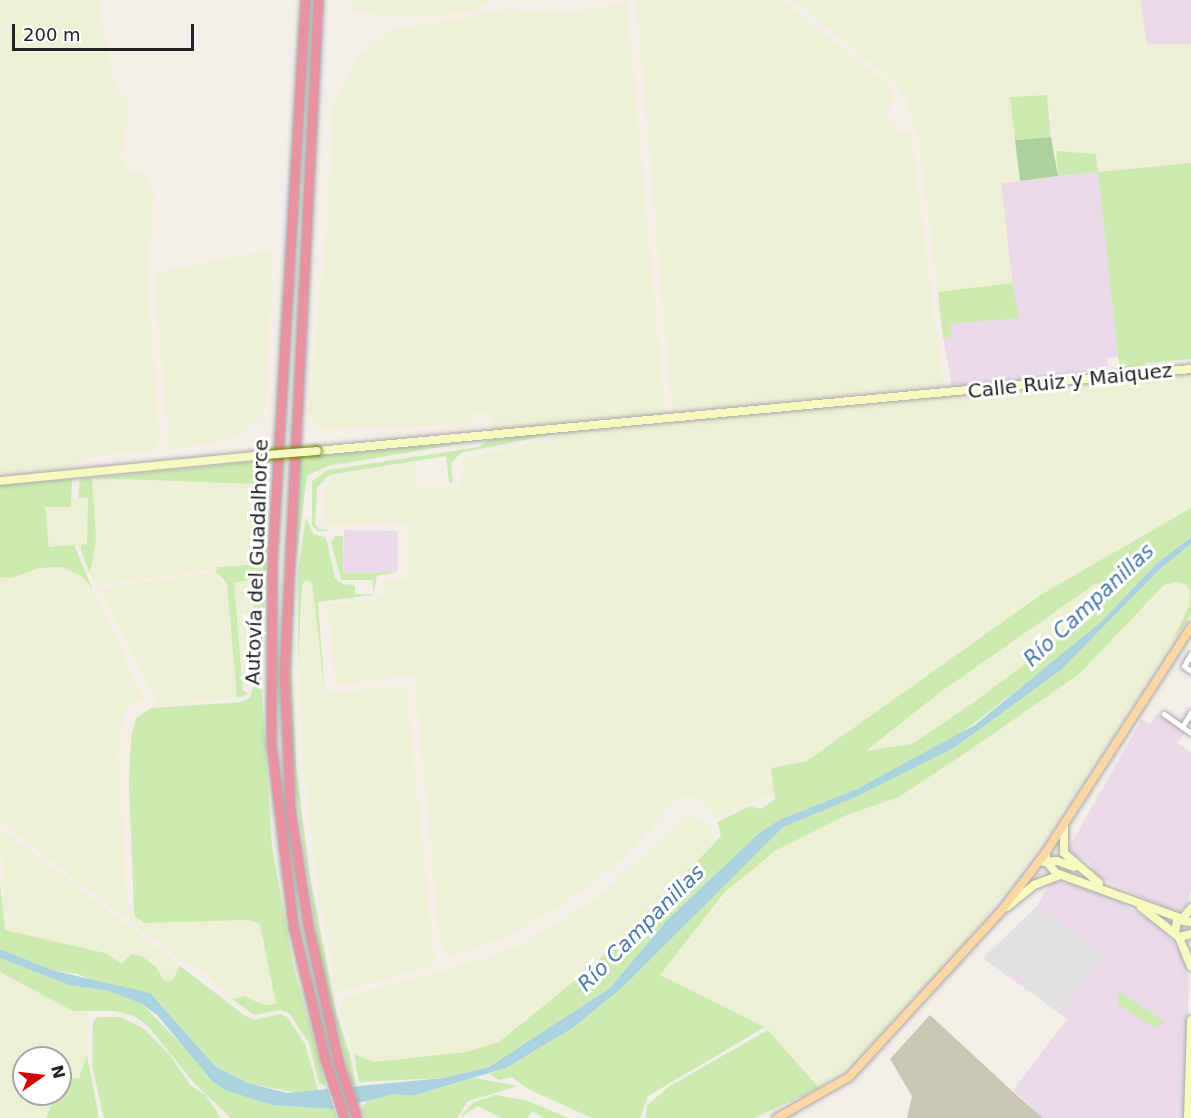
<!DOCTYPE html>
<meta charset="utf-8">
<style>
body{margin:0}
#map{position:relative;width:1191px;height:1118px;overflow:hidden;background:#f2efe9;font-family:"DejaVu Sans",sans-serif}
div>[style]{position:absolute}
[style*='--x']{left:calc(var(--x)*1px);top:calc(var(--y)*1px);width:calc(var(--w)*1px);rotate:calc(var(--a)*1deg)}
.industrial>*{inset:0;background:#ebdbe8}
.construction>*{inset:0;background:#c7c7b4}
.farmland>*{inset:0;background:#eef0d5}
.grass>*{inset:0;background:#cdebb0}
.forest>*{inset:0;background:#add19e}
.parking>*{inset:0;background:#e2e2e2}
.water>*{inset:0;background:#aad3df}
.pier>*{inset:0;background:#fff}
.roads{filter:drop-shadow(0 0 2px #a9a9a9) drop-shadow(0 0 2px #a9a9a9)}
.street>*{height:5px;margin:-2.5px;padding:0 2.5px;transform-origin:2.5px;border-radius:2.5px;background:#fff}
.secondary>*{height:8px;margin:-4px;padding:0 4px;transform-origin:4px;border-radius:4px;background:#f7fabf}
.primary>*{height:8px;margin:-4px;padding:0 4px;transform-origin:4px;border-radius:4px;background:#fcd6a4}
.highway>*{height:9px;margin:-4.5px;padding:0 4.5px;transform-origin:4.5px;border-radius:4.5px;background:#e892a2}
.bridges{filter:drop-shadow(0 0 2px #707d05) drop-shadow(0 0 2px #707d05)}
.secondary-bridge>*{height:8px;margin:-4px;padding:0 4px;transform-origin:4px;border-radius:4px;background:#f7fabf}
span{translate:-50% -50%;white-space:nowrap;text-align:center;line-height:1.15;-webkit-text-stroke:6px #fff;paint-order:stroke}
.street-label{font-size:20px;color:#222}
.water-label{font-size:21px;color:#4a7aab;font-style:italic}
.north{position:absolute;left:12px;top:1046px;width:60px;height:60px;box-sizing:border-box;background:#fff;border:2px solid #a7a7a7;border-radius:50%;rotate:76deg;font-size:16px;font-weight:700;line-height:24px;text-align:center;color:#222}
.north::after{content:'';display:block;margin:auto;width:21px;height:27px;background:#d40000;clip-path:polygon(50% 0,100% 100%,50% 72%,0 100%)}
.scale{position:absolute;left:12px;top:24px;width:182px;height:27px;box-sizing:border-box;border:3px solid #222;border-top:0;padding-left:8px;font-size:18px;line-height:21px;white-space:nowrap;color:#222;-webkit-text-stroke:4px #fff;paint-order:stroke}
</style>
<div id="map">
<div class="industrial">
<div style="clip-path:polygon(1140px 0,1191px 0,1191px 44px,1147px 45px)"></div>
<div style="clip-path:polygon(1098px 172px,1119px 357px,1107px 358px,1108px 374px,952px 388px,943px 338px,951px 337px,950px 324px,1013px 289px,1001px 183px)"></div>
<div style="clip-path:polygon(344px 530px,398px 531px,397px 572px,343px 573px)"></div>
<div style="clip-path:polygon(1157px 713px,1185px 732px,1178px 743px,1191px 753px,1191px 892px,1187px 905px,1177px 913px,1094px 875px,1090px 862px,1074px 856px,1069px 847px,1142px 719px,1150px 725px)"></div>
<div style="clip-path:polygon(1052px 881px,1080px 885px,1120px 902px,1157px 925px,1180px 949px,1189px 978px,1186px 1118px,1043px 1118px,1013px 1090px,1067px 1019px,983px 958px,1036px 907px)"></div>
</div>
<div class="construction">
<div style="clip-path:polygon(930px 1015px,1012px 1091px,1043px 1118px,907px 1118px,912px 1096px,890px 1059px)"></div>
</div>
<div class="farmland">
<div style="clip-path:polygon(0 0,98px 0,113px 79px,130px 104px,121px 159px,130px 172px,147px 175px,154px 188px,153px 229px,146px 268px,160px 440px,154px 450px,87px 457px,73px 468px,0 473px)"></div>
<div style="clip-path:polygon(352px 0,491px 0,474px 11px,431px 17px,354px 13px)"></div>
<div style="clip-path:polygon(636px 0,782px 0,888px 84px,896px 96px,890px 105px,889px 116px,899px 131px,911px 133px,943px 385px,672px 412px)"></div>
<div style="clip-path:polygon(792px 0,1140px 0,1147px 45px,1191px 44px,1191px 163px,1098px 172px,1096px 154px,1056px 151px,1047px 95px,1010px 97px,1020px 181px,1001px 183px,1012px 283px,938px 292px,918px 138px,905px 97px,891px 79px)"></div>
<div style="clip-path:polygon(627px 2px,665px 414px,492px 431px,488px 410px,474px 414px,473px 425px,319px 429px,308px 412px,326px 236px,334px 105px,357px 59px,388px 31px,509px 9px,562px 14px)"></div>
<div style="clip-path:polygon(273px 250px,266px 404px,262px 417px,233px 439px,169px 450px,154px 273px)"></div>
<div style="clip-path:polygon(1191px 374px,1191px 508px,1042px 594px,807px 761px,771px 768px,775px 798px,763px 798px,715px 818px,697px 796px,679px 798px,625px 855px,583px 891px,511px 934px,457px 955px,445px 953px,440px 942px,414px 675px,336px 685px,327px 604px,377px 599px,385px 593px,386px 581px,409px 578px,408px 522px,328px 526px,322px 520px,323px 493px,332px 478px,415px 462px,418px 490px,461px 486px,464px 458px,556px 438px,563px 432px)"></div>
<div style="clip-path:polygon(92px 478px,256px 484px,250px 565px,99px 585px,94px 582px,90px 574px,96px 538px)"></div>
<div style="clip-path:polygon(72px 498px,88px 498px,87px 545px,49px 547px,45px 507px,71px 507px)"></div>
<div style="clip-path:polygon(62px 567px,83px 577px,93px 590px,144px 698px,125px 710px,118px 754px,128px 911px,144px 923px,248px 920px,260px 924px,276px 1004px,264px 1005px,244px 996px,232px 999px,201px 970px,190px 967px,0 821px,0 577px,12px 578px,40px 568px)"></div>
<div style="clip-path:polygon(216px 572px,227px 583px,237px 698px,158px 706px,99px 588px)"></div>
<div style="clip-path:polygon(250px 579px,254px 584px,252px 673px,242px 673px,234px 583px)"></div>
<div style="clip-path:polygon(305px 579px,312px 582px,326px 694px,406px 685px,435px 965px,337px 993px,318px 893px,303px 764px,298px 668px)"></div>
<div style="clip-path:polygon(1120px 582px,1062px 636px,974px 702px,911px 744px,865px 752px,939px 693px,1095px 584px)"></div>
<div style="clip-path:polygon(1176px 582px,1185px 584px,1190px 592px,1189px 607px,1172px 642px,1046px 837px,961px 948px,859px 1057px,819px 1088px,765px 1027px,660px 975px,741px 876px,775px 851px,847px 815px,899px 797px,970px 750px,1079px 674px,1164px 585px)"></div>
<div style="clip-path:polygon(689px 814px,708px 824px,714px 833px,713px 845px,594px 965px,499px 1042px,466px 1052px,373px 1062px,354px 1054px,341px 1014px,343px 998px,484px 959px,520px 945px,595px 900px)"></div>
<div style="clip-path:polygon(0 828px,180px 966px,172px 981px,164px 981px,156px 967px,122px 964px,105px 953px,5px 930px)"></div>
<div style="clip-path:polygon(0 972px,73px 1011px,89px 1013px,87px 1055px,79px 1078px,62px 1079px,60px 1084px,60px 1058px,24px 1058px,24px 1094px,56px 1094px,46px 1118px,0 1118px)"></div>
</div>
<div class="grass">
<div style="clip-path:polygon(1047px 95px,1051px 137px,1015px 140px,1010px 97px)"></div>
<div style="clip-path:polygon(1056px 151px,1096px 154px,1098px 172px,1191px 163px,1191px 359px,1145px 363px,1145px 372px,1120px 373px,1098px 172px,1058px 176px)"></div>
<div style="clip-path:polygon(1012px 283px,1019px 318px,950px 324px,952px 337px,943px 338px,938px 292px)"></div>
<div style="clip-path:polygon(563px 432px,461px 453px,451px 463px,453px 482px,449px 483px,446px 456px,329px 475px,317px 488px,315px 523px,319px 529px,333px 531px,318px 531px,312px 526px,312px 481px,328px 470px,479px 447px,488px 440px)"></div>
<div style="clip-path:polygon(476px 441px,328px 466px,308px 475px,306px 485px,294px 574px,292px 669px,296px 765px,309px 871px,336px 1012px,350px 1055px,356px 1085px,352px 1086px,320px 960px,294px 780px,288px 669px,298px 457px)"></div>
<div style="clip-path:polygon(270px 460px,261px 681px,272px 847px,293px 964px,326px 1085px,319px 1084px,309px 1043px,289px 1013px,280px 1010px,254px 1015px,232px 999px,244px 996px,264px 1005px,276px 1004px,260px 924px,248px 920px,144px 923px,134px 915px,129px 783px,131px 739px,136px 718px,151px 708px,241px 702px,250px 698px,254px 684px,254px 584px,250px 579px,234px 583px,243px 690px,248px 694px,237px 698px,227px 583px,216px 572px,217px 567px,250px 565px,256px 484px,92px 478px,96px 538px,90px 574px,81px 550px,81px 545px,87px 544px,88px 498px,78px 498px,80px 479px,92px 478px)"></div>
<div style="clip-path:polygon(72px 479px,71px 507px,45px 507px,49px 547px,74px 545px,93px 590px,83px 577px,62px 567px,39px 568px,12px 578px,0 577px,0 485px)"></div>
<div style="clip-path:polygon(evenodd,1191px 508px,1191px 537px,1157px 563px,1101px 622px,1055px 661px,952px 740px,857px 789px,779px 820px,758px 834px,667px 920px,610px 988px,489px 1067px,443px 1078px,359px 1082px,354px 1054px,374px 1062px,466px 1052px,499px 1042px,594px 965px,713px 845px,721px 835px,717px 822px,750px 806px,761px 809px,775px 799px,771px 768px,807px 761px,1042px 594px,1191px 508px,1119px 582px,1062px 636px,974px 702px,912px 744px,866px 751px,939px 693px,1095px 584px,1119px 582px)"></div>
<div style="clip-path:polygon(306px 517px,313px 534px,325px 537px,327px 542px,335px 578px,343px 584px,355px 585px,355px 594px,373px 594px,373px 580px,341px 580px,331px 542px,335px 536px,343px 536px,343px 573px,397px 572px,377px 576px,373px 595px,318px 602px,325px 694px,312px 583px,306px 580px,302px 585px,298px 668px,298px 571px)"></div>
<div style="clip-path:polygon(1191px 544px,1191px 615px,1172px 642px,1189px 606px,1190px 592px,1185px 584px,1176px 582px,1164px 585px,1079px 674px,970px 750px,899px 797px,847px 815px,775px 851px,725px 892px,660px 975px,765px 1027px,648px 1096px,640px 1118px,592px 1118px,528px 1089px,512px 1077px,499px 1080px,489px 1074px,506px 1068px,574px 1027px,624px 986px,783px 826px,858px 796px,954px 748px,1061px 670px,1161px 568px)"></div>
<div style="clip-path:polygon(0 882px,5px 930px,105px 953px,122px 964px,131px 954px,143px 957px,156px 967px,164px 981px,172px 981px,180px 966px,244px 1015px,254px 1020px,280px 1014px,287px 1017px,305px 1044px,318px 1090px,302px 1094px,248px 1083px,216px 1067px,168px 1013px,78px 974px,55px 971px,0 949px)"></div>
<div style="clip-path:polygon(0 958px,69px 985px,109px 991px,142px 1004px,227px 1091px,272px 1105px,334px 1109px,337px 1118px,231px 1118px,195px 1084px,147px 1025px,134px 1016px,116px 1011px,73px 1011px,0 972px)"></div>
<div style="clip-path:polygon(1119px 991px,1141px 1006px,1139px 1009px,1146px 1009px,1165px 1022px,1153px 1027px,1118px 1004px)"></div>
<div style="clip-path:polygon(98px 1017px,121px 1017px,143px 1028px,169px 1054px,191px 1086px,205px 1094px,221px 1118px,104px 1118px,92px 1065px,93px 1021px)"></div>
<div style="clip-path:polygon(768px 1030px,819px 1088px,755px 1118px,646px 1118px,647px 1105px,670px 1086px)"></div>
<div style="clip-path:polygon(87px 1055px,99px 1118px,46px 1118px,56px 1094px,60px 1094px,62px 1079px,79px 1078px)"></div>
<div style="clip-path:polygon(474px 1078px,518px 1086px,468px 1101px,457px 1118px,365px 1118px,362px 1111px,366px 1101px,395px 1094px,412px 1096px)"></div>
<div style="clip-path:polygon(496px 1095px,528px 1101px,569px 1118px,544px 1118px,532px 1111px,528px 1118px,501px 1118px,478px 1106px,459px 1118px,474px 1102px)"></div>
</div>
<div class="forest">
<div style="clip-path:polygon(1051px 137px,1058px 176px,1020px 181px,1015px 140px)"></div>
</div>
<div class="parking">
<div style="clip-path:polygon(1036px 907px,1105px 956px,1058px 1012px,1024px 988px,1024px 980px,1015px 973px,1007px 976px,983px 958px)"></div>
</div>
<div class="water">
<div style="clip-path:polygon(1191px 537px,1191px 544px,1161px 568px,1061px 670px,954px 748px,858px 796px,783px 827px,624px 986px,574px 1027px,506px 1068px,412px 1096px,395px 1094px,334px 1109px,272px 1105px,227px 1091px,213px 1082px,158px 1016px,142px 1004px,109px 991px,69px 985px,0 958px,0 949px,55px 971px,150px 993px,216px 1067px,248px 1083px,287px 1093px,443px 1078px,489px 1067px,610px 988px,667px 920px,758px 834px,779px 820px,857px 789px,975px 725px,1101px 622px,1157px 563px)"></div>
</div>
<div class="pier">
<div style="clip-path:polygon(344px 1058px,362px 1118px,337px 1118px,320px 1065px)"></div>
</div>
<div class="roads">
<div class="street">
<div style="--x:1191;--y:654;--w:14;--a:120"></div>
<div style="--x:1184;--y:666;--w:9;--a:36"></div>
<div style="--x:1164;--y:714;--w:33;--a:35"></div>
<div style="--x:1182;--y:727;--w:17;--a:-59"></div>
</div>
<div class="secondary">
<div style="--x:317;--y:451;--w:878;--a:-5.36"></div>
<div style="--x:0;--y:481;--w:267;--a:-5.6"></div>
<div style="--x:1064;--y:826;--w:27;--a:90"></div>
<div style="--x:1064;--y:853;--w:46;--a:40.6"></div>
<div style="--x:1046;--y:852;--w:9;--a:90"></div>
<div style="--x:1046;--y:861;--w:16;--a:50"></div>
<div style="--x:1056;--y:873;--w:132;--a:19.9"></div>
<div style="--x:1043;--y:862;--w:14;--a:-4"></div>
<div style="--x:1057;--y:861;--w:18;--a:19"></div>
<div style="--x:1007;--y:907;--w:35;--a:-39"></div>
<div style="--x:1034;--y:885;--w:28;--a:-21"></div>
<div style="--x:1141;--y:907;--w:48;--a:38.3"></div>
<div style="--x:1179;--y:937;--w:12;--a:-14"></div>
<div style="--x:1183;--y:918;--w:13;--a:-51"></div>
<div style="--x:1175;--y:934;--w:14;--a:-82"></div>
<div style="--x:1177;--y:920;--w:14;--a:8"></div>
<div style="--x:1179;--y:937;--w:32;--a:68"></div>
<div style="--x:1188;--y:1118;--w:98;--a:-88.2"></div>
</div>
<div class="primary">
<div style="--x:777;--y:1118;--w:83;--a:-29.7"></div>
<div style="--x:849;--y:1077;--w:226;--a:-47.5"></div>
<div style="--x:1002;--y:910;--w:73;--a:-52.8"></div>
<div style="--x:1046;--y:852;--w:268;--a:-57.2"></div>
</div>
<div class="highway">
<div style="--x:305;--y:0;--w:561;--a:93.37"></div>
<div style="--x:272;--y:560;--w:183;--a:90.3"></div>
<div style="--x:271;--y:743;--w:183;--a:83.1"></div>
<div style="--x:293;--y:925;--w:142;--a:76.6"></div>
<div style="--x:326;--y:1063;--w:58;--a:71.9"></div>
<div style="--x:318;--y:0;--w:675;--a:92.89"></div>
<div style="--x:284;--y:674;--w:134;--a:87.4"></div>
<div style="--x:290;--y:808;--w:118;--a:81.3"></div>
<div style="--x:308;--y:925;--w:138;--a:77.5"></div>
<div style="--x:338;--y:1060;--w:61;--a:71.9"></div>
</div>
</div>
<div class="bridges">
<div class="secondary-bridge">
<div style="--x:266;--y:455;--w:51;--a:-4.5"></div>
</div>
</div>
<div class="street-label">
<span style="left:1070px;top:381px;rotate:-6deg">Calle Ruiz y Maiquez</span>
<span style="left:257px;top:562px;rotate:-88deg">Autovía del Guadalhorce</span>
</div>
<div class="water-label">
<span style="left:1089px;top:605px;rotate:-43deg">Río Campanillas</span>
<span style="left:641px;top:928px;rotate:-45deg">Río Campanillas</span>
</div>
<div class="north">N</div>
<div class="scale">200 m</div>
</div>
